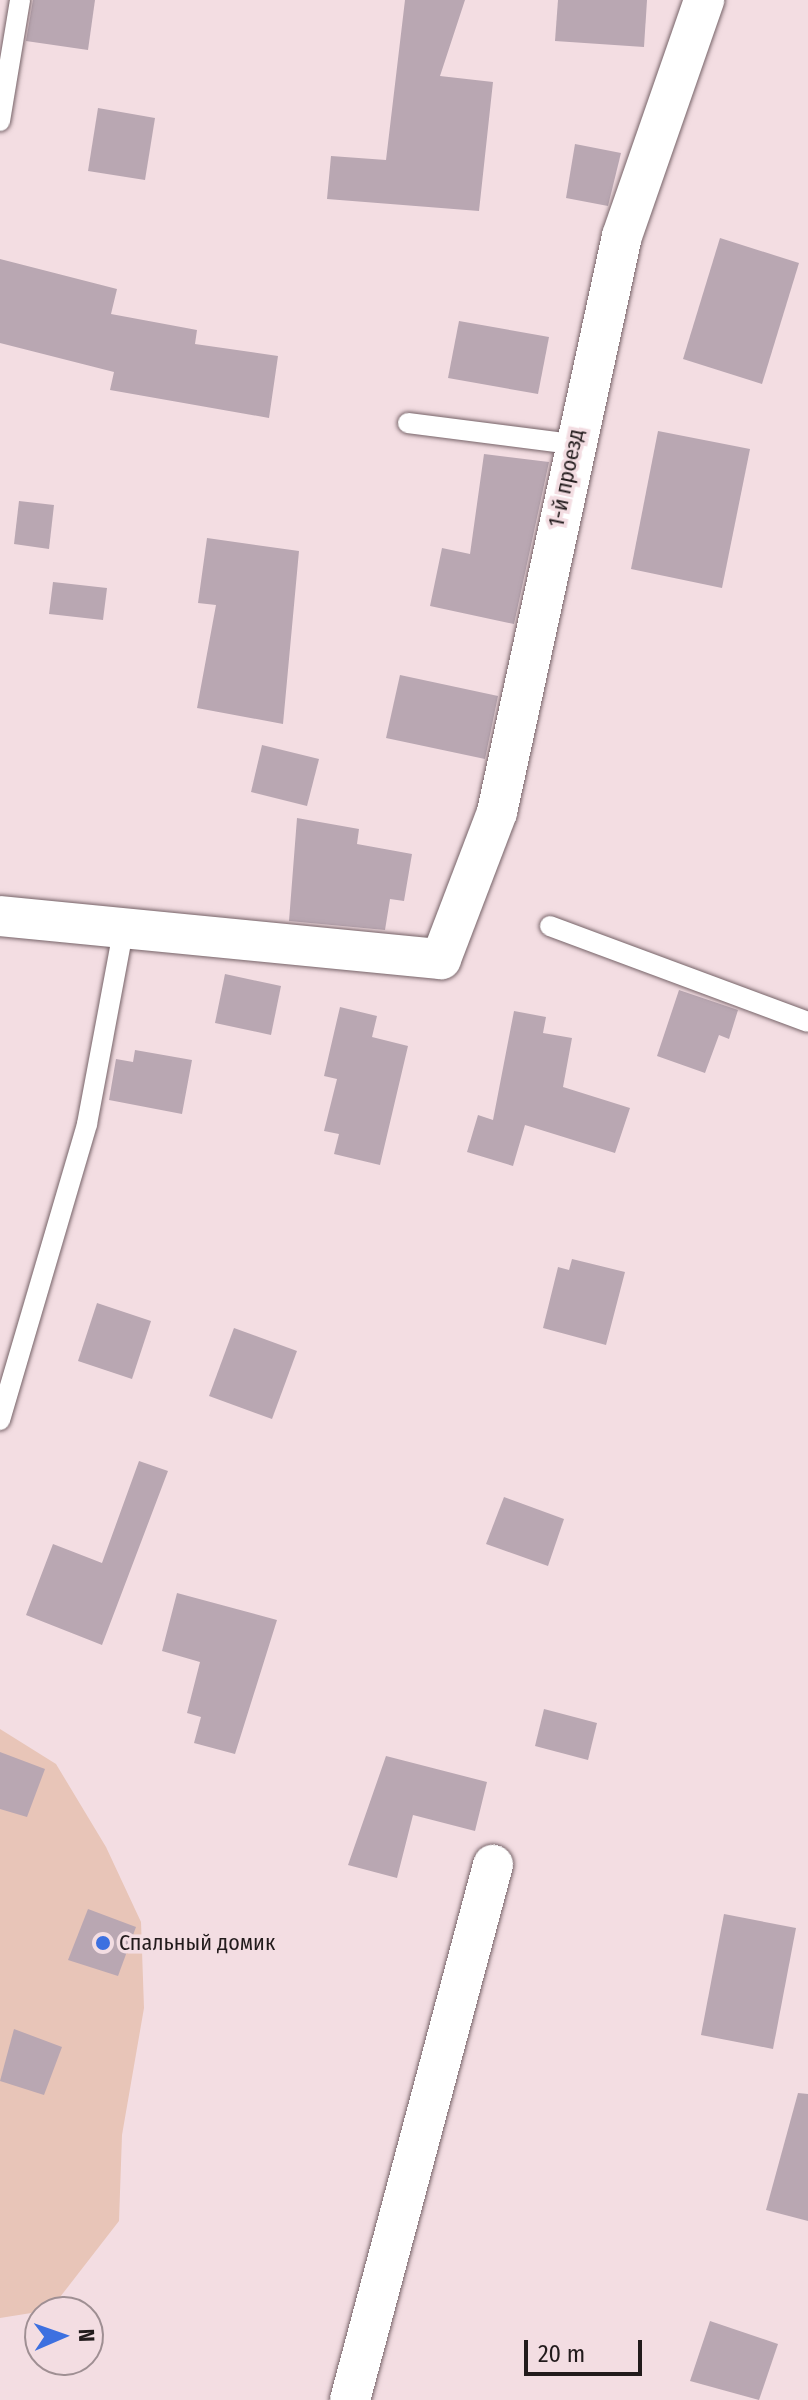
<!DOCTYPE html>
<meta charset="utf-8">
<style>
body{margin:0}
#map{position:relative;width:808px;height:2400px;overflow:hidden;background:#f3dde2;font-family:"Fira Sans Condensed",sans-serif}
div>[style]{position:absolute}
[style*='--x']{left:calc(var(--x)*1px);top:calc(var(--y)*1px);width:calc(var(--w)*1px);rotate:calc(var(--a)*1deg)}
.green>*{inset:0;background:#e8c5b8}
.building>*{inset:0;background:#b9a7b2}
.roads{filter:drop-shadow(0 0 2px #766368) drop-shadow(0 0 2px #766368)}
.service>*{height:20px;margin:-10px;padding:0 10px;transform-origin:10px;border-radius:10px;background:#fff}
.minor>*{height:40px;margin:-20px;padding:0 20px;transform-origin:20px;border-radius:20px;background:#fff}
.dots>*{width:22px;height:22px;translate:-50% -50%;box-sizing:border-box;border:4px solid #f3dde2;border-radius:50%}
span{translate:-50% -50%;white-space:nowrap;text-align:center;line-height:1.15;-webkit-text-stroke:7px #f3dde2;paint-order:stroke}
.street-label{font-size:22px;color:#221b1c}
.poi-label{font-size:22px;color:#221b1c}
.left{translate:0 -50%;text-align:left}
.north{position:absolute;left:24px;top:2296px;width:80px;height:80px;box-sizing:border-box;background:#f3dde2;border:2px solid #9f8f93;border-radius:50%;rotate:88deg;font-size:22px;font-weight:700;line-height:32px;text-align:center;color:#221b1c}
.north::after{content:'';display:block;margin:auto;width:28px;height:36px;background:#3d70e0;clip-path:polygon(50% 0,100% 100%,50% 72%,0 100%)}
.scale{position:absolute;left:524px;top:2340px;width:118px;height:36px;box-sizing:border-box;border:4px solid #221b1c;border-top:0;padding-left:10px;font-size:24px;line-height:28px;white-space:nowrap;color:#221b1c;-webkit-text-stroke:6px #f3dde2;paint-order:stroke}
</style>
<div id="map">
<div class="green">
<div style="clip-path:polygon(0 1729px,56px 1764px,106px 1847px,141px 1922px,144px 2008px,122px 2135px,119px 2221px,50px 2310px,0 2318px)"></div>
</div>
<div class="building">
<div style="clip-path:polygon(33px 0,95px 0,88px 50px,26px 41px)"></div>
<div style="clip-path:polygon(405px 0,465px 0,440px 76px,493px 82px,479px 211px,327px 199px,331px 156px,386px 160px)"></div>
<div style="clip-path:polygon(558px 0,647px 0,644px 47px,555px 41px)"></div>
<div style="clip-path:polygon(98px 108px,155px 118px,145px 180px,88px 171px)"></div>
<div style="clip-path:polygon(575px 144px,621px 153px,608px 206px,566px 198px)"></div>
<div style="clip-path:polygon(720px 238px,799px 263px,762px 384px,683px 359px)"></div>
<div style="clip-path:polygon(0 259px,117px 289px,111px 314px,197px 330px,195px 344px,278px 356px,269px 418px,110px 390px,114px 372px,0 343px)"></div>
<div style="clip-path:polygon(459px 321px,549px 337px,538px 394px,448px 378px)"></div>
<div style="clip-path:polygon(658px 431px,750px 449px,722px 588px,631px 569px)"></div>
<div style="clip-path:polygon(484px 454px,549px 462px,514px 624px,430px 606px,442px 548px,470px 554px)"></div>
<div style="clip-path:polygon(19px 501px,54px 505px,49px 549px,14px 544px)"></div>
<div style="clip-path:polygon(207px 538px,299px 551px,283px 724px,197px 708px,216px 605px,198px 603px)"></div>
<div style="clip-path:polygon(53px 582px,107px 588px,103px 620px,49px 614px)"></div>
<div style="clip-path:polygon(400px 675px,498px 696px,485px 759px,386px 738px)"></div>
<div style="clip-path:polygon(262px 745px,319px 759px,307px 806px,251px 792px)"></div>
<div style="clip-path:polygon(297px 818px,359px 829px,357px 844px,412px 854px,404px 901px,390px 899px,385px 930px,289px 921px)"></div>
<div style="clip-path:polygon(225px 974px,281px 986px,271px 1035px,215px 1023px)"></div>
<div style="clip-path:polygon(679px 990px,738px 1010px,729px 1039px,719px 1035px,705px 1073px,657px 1056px)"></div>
<div style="clip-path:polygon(340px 1007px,377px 1016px,372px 1037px,408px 1046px,380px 1165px,334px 1154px,339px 1134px,324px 1131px,337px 1079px,324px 1076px)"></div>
<div style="clip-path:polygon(514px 1011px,546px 1017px,543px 1033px,572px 1038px,563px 1087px,630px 1108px,615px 1153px,525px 1125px,513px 1166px,467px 1152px,478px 1115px,493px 1120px)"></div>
<div style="clip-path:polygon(135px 1050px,192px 1060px,182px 1114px,109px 1100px,116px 1059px,133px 1062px)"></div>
<div style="clip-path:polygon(572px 1259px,625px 1272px,606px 1345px,543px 1328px,558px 1267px,569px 1270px)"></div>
<div style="clip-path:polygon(97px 1303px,151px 1321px,132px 1379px,78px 1361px)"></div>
<div style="clip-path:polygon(234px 1328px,297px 1351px,272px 1419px,209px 1396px)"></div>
<div style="clip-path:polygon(139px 1461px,168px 1471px,102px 1645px,26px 1615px,53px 1544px,102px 1563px)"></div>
<div style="clip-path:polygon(504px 1497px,564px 1519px,548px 1566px,486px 1544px)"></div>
<div style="clip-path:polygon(177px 1593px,277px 1620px,235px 1754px,194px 1743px,201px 1717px,187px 1713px,200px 1662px,162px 1651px)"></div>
<div style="clip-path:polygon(544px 1709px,597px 1723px,588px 1760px,535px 1746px)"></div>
<div style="clip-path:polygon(0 1752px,45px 1769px,27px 1817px,0 1809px)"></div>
<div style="clip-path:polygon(386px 1756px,487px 1782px,475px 1831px,413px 1815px,397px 1878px,348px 1865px)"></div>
<div style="clip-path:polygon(88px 1909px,136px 1927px,118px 1976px,68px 1960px)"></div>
<div style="clip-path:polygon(724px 1914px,796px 1928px,773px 2049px,701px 2035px)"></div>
<div style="clip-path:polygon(14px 2029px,62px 2047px,44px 2095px,0 2081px)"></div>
<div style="clip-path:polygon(798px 2093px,808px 2094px,808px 2221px,766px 2210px)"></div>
<div style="clip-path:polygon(710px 2321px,778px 2344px,759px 2400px,690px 2381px)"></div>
</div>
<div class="roads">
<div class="service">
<div style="--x:0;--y:121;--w:123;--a:-80.6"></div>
<div style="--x:408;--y:423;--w:165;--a:7.3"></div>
<div style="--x:550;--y:926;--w:275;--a:20.4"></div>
<div style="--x:0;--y:1420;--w:309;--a:-73.6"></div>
<div style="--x:87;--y:1124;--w:200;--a:-79.4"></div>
</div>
<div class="minor">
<div style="--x:0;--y:916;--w:443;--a:5.6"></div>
<div style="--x:441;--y:959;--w:157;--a:-69.1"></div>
<div style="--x:497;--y:812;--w:589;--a:-77.76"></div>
<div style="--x:622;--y:236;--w:250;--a:-70.8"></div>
<div style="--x:350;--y:2400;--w:554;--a:-75.04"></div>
</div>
</div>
<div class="dots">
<div style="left:103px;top:1943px;background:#3d70e0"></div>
</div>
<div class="street-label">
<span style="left:566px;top:478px;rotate:-78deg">1-й проезд</span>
</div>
<div class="poi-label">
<span class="left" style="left:119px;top:1943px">Спальный домик</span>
</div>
<div class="north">N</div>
<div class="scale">20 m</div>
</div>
